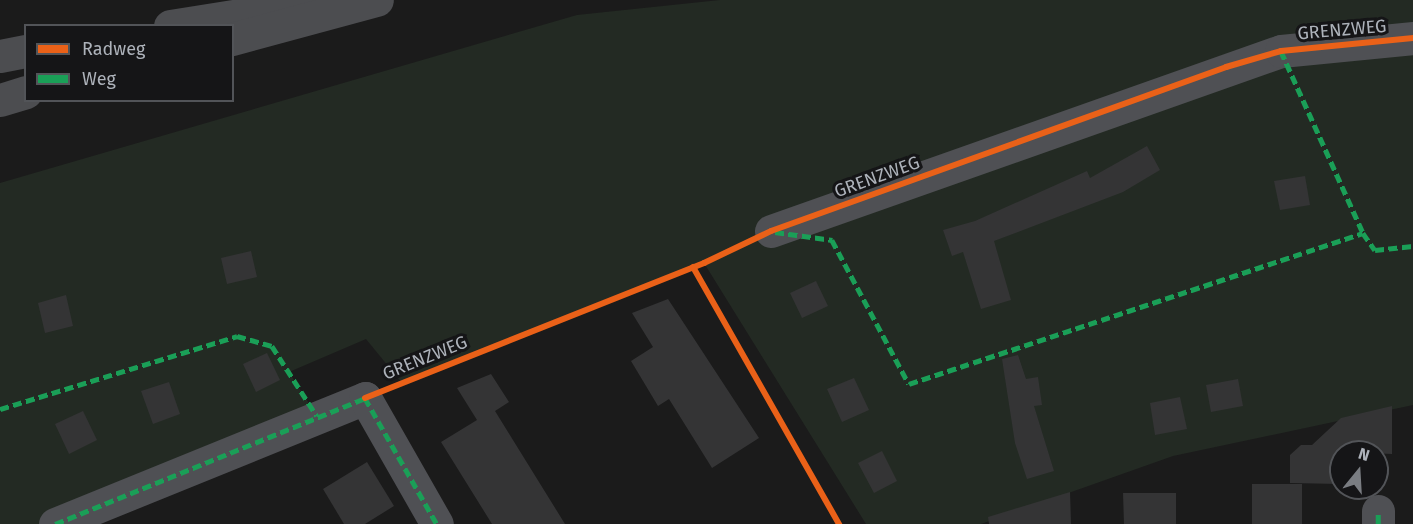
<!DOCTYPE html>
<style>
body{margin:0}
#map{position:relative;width:1413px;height:524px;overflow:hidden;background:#1b1b1b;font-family:"Fira Sans",sans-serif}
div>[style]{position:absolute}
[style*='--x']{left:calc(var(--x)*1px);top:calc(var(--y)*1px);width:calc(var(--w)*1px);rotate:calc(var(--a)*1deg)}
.green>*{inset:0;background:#232a23}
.building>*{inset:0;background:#343435}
.minor>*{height:33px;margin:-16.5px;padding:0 16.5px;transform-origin:16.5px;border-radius:16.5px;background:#4f5054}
.motorway>*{height:33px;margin:-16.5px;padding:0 16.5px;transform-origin:16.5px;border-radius:16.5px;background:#4c4d50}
.quiet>*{height:4.5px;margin-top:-2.25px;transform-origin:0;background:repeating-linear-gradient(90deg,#1a9f57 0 9px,transparent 0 13.5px)}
.cycleway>*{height:6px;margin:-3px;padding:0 3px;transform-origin:3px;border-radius:3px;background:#ea6118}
span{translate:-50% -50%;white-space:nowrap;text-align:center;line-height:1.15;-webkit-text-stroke:6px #151517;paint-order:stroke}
.street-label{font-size:18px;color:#adb2ba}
.legend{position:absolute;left:24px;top:24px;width:210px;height:78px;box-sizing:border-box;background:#151517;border:2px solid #525458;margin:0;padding:8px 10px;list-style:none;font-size:18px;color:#adb2ba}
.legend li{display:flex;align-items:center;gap:12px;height:30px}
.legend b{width:30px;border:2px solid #525458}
.north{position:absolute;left:1329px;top:440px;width:60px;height:60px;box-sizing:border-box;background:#151517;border:2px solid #525458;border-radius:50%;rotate:18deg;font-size:16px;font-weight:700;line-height:24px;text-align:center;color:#adb2ba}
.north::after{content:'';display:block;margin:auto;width:21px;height:27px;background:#7a7d82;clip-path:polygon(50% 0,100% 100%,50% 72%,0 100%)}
</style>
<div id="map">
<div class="green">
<div style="clip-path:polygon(720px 0,1413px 0,1413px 405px,1173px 456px,981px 524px,866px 524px,704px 263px,402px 383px,366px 339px,289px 372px,317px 416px,55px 524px,0 524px,0 183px,577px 15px)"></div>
</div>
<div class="building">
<div style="clip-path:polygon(1147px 146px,1160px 170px,1123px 192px,994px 241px,1011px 300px,981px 309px,963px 252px,952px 256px,943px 230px,975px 221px,1087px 171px,1090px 178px)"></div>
<div style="clip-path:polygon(1305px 176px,1310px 205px,1280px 210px,1274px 181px)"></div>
<div style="clip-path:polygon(251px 251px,257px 277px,227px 284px,221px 258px)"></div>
<div style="clip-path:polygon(816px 281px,828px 306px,802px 318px,790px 293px)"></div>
<div style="clip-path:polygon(66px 295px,73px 326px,45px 333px,38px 303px)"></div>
<div style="clip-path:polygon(668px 299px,759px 438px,712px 468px,669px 399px,658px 406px,631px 361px,653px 347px,632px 313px)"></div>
<div style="clip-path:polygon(267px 353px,280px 380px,256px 392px,243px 364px)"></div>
<div style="clip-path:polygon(1018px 355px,1026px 379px,1038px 377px,1042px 405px,1034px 406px,1054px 471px,1027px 479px,1015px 443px,1002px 359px)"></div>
<div style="clip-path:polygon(491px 374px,509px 402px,495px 411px,565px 524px,492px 524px,441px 442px,477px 420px,457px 388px)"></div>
<div style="clip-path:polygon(854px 378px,869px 410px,842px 422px,827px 389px)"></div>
<div style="clip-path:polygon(1238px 379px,1243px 406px,1211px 412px,1206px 385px)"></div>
<div style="clip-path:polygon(169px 382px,180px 414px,153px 424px,141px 391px)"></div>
<div style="clip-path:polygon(1180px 397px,1187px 429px,1155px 435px,1150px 403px)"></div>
<div style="clip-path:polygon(1392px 406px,1392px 454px,1341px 452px,1341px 484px,1290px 483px,1290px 455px,1301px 445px,1312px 445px,1341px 418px)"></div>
<div style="clip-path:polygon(83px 411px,97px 440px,69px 454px,55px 424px)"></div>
<div style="clip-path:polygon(882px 451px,897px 481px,874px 493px,858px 463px)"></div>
<div style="clip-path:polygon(367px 462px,394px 506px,365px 524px,344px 524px,323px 489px)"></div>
<div style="clip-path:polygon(1252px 484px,1302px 484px,1302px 524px,1252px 524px)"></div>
<div style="clip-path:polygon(1070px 492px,1071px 524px,989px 524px,988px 517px)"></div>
<div style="clip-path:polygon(1123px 493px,1176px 493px,1176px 524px,1124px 524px)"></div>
</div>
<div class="minor">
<div style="--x:771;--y:231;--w:541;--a:-19.44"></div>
<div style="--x:1281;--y:51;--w:133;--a:-5.6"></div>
<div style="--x:55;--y:524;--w:335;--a:-22.1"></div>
<div style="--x:365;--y:398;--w:145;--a:60.3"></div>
<div style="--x:1378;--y:524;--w:13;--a:-90"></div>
</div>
<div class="motorway">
<div style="--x:170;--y:26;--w:167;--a:-9"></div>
<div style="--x:232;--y:39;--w:150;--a:-15.1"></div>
<div style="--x:0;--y:56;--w:26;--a:-11"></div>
<div style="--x:0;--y:100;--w:27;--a:-17"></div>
</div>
<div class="quiet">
<div style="--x:1281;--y:51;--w:200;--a:65.7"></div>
<div style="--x:775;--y:232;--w:58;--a:8"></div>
<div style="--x:832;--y:240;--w:163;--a:61.9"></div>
<div style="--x:909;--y:384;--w:478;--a:-18.4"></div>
<div style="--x:1363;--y:233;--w:21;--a:55"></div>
<div style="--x:1375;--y:250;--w:38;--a:-6"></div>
<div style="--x:0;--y:409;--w:248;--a:-17.1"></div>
<div style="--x:237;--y:336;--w:36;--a:16"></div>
<div style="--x:272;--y:346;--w:83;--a:57.3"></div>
<div style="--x:55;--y:524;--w:335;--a:-22.1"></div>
<div style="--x:365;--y:398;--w:145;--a:60.3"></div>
<div style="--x:1378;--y:524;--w:13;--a:-90"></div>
</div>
<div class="cycleway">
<div style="--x:693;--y:267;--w:296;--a:60.4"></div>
<div style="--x:365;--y:398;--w:365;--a:-21.7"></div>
<div style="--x:704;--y:263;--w:74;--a:-25.5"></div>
<div style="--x:771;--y:231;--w:484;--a:-19.8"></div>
<div style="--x:1226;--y:67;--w:57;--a:-16.2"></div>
<div style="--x:1281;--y:51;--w:133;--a:-5.6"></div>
</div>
<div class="street-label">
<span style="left:1342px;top:30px;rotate:-5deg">GRENZWEG</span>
<span style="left:877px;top:177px;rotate:-20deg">GRENZWEG</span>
<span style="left:425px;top:358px;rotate:-22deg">GRENZWEG</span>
</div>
<ul class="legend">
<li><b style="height:8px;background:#ea6118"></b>Radweg</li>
<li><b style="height:8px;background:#1a9f57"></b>Weg</li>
</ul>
<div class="north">N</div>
</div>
